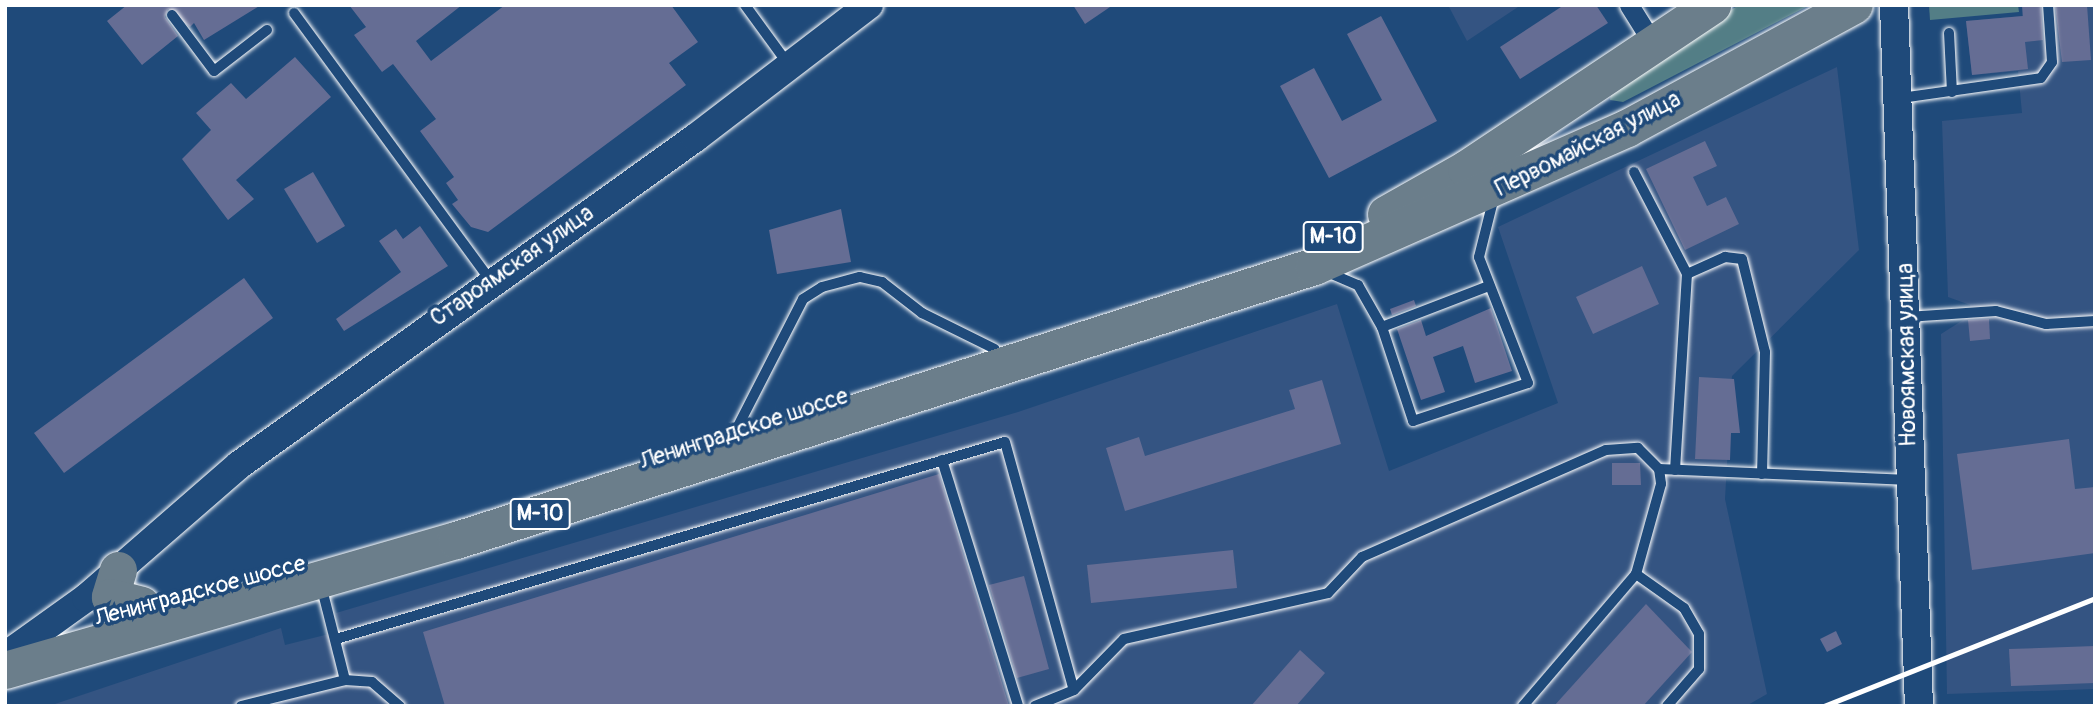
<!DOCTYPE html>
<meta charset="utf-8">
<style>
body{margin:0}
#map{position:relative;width:2100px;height:711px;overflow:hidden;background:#1f4a7a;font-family:Pangolin,sans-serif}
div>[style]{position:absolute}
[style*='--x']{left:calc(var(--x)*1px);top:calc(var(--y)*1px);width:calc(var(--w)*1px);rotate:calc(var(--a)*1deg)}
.built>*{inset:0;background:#345482}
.green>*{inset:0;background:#537e86}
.building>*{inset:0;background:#656d94}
.roads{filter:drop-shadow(0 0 2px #fff) drop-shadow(0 0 2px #fff)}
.lane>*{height:10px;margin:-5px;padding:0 5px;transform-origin:5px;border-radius:5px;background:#1f4a7a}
.street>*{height:19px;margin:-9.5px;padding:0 9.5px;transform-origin:9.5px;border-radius:9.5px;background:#1f4a7a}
.secondary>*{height:28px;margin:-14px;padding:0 14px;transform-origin:14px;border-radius:14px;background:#1f4a7a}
.highway>*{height:37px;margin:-18.5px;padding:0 18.5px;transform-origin:18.5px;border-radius:18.5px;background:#6b7e8b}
.rail>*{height:5px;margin:-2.5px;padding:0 2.5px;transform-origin:2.5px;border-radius:2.5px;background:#fff}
span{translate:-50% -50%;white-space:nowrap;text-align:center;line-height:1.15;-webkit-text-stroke:7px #1f4a7a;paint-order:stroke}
.shield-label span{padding:2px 5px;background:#1f4a7a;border:2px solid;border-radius:5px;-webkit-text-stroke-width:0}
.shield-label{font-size:21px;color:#fff;font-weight:700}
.street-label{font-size:23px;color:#fff}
.frame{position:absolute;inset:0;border:7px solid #fff;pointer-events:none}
</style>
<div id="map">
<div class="built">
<div style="clip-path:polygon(1448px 5px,1521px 5px,1467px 41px)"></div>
<div style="clip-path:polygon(2022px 5px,2095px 5px,2095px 689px,1947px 694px,1941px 334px,1971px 315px,1970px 305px,1948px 297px,1942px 121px,2022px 113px,2018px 71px,1972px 75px,1966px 21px,2022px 16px)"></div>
<div style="clip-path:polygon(1837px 67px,1859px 250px,1732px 376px,1725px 499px,1767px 694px,1746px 706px,49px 706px,281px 628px,285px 645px,341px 631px,336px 613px,1018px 412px,1337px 304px,1389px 471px,1558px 403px,1498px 227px)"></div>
</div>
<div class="green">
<div style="clip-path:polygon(1739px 5px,1810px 5px,1623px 102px,1610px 100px,1613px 84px)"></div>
<div style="clip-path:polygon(1929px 5px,2018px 5px,2019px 12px,1930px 20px)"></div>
</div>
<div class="building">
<div style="clip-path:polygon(127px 5px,261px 5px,204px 40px,194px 23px,190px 27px,168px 9px,165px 17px,178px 36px,142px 65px,107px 21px)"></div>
<div style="clip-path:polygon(349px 5px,462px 5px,416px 41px,431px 61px,505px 5px,671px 5px,698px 42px,669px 63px,686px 85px,488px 232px,471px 227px,452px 204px,458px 200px,446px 183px,454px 177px,420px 131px,436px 119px,393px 64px,382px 72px,354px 35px,366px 27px)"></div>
<div style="clip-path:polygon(1073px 5px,1113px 5px,1085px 24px)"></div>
<div style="clip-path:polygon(1564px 5px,1596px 5px,1608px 23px,1520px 79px,1500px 47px)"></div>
<div style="clip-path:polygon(2022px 5px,2041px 5px,2043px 40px,2025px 42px,2028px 69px,1972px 75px,1966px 21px,2023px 16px)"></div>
<div style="clip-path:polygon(2055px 5px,2087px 5px,2091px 60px,2062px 62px)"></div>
<div style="clip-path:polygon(1381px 16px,1437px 121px,1329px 178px,1280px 86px,1314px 68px,1342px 121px,1382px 100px,1347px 34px)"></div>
<div style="clip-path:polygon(295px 57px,331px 97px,236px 180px,254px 199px,228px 220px,182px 159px,211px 130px,196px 113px,231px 83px,246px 99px)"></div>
<div style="clip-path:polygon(1705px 141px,1717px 166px,1693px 177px,1707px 206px,1726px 197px,1739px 224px,1685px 250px,1646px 169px)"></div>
<div style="clip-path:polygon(313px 172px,345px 226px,317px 243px,284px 189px)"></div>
<div style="clip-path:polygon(841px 209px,851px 262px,777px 274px,769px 230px)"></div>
<div style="clip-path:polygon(420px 226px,448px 266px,344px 331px,336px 319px,401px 272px,379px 241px,396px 229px,403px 239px)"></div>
<div style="clip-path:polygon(1642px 266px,1659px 304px,1593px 334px,1576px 297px)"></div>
<div style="clip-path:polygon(244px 278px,273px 318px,64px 473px,34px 433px)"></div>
<div style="clip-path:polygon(1414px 300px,1416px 306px,1392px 315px,1390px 309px)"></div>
<div style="clip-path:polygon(1491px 308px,1512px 371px,1475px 383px,1463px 346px,1433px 357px,1445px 392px,1421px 400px,1397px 329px,1421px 320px,1426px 336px)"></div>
<div style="clip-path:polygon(1989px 319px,1990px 339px,1970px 341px,1968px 320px)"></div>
<div style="clip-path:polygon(1699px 377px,1734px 379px,1740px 433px,1731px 433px,1730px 460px,1695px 459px)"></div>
<div style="clip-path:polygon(1322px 380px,1341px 444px,1125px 511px,1106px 448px,1139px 437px,1145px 456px,1295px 409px,1289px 390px)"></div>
<div style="clip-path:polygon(2069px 439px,2075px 489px,2095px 487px,2095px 553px,1972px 570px,1957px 454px)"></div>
<div style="clip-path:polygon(1612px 463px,1640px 463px,1641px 485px,1612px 485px)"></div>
<div style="clip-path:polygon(939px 474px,1009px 706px,445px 706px,423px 632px)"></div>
<div style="clip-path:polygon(1233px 550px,1237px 588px,1091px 603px,1087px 565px)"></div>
<div style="clip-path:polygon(1024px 576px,1049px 669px,1017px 678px,989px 585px)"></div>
<div style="clip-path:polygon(1646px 604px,1692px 652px,1643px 706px,1554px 706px)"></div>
<div style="clip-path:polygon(1836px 631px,1842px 644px,1827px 652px,1820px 639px)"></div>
<div style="clip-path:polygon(2095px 646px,2095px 683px,2011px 686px,2009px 649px)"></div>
<div style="clip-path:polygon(1300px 650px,1325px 673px,1296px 706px,1251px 706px)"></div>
</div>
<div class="roads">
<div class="lane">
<div style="--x:745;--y:5;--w:73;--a:53.9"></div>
<div style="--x:294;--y:13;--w:331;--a:53.7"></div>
<div style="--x:172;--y:15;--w:70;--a:53.1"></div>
<div style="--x:214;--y:71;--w:67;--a:-37.7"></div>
<div style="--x:1949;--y:33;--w:59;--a:87.1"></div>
<div style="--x:1901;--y:98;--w:141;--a:-8.1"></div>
<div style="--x:2041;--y:78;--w:19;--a:-55"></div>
<div style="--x:2052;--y:62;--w:57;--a:-94"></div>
<div style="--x:1634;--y:172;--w:115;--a:62.5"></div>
<div style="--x:1327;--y:272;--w:34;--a:23"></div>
<div style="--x:1358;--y:285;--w:48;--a:60.3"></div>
<div style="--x:1382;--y:327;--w:99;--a:71.7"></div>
<div style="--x:1413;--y:421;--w:121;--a:-18.3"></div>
<div style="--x:1528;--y:383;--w:135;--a:-111.3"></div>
<div style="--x:1479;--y:257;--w:62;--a:-76"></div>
<div style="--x:1907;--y:317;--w:89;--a:-3.9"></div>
<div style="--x:1996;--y:311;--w:52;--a:14.6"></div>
<div style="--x:2046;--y:324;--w:49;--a:-3.5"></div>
<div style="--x:1382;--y:327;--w:115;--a:-21"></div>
<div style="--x:735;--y:432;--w:149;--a:-62.9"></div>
<div style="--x:803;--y:299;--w:22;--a:-32"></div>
<div style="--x:822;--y:287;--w:39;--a:-15"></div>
<div style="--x:860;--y:277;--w:23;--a:13"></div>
<div style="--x:882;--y:282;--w:51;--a:37.8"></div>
<div style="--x:922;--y:313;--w:81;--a:26.3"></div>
<div style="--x:942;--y:460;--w:257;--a:72.8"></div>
<div style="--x:1659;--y:469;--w:251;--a:2.5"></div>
<div style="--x:1675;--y:470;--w:196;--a:-86.5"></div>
<div style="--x:1687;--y:274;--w:42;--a:-24.1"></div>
<div style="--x:1725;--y:257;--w:17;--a:7"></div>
<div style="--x:1742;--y:259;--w:96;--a:76.1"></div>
<div style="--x:1765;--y:352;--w:122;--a:91.4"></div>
<div style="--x:1636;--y:574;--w:59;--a:35.3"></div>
<div style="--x:1684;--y:608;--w:30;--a:60"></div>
<div style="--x:1699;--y:634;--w:35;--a:90"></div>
<div style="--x:1699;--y:669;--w:49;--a:130.9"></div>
<div style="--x:336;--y:639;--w:697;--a:-16.41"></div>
<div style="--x:1005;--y:442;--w:257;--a:74.5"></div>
<div style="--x:345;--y:680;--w:27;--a:4"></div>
<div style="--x:372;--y:682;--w:37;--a:41"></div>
<div style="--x:241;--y:706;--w:107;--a:-14"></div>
<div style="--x:345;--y:680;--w:98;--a:-104.2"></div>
<div style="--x:1035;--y:706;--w:42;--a:-22.3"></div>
<div style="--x:1074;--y:690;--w:71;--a:-45.6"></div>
<div style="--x:1124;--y:639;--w:209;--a:-12.7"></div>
<div style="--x:1328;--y:593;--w:50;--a:-46.6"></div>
<div style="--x:1362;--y:557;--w:266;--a:-23.7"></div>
<div style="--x:1606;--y:450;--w:32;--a:-4"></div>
<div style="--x:1638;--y:448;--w:30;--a:45"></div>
<div style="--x:1659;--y:469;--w:15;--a:82"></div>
<div style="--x:1661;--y:484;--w:93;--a:105.5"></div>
<div style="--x:1636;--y:574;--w:174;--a:130.6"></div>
</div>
<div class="street">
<div style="--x:1629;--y:5;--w:44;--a:58.1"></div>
</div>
<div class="secondary">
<div style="--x:1894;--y:5;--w:701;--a:87.96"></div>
<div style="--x:5;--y:656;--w:100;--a:-35.6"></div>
<div style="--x:86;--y:598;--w:203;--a:-41"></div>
<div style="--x:239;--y:465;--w:561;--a:-35.64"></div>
<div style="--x:695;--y:138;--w:219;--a:-37.4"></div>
</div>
<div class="highway">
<div style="--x:1386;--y:214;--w:92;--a:-29.4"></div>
<div style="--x:1466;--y:169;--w:296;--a:-33.7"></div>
<div style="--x:118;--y:570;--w:28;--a:107"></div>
<div style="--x:110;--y:597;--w:32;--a:14"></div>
<div style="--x:5;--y:670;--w:469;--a:-16.1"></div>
<div style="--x:456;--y:540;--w:901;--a:-17.71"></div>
<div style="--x:1314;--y:266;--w:342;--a:-23.8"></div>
<div style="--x:1627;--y:128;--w:258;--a:-28.5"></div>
</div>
</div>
<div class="rail">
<div style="--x:1824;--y:706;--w:292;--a:-21.7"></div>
</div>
<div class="shield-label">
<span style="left:1333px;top:237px">М-10</span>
<span style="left:540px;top:514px">М-10</span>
</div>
<div class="street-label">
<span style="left:1588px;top:144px;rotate:-27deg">Первомайская улица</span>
<span style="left:512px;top:266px;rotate:-35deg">Староямская улица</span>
<span style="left:1907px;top:355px;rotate:-91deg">Новоямская улица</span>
<span style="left:744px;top:429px;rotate:-18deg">Ленинградское шоссе</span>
<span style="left:200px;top:591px;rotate:-15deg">Ленинградское шоссе</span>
</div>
<div class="frame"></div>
</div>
